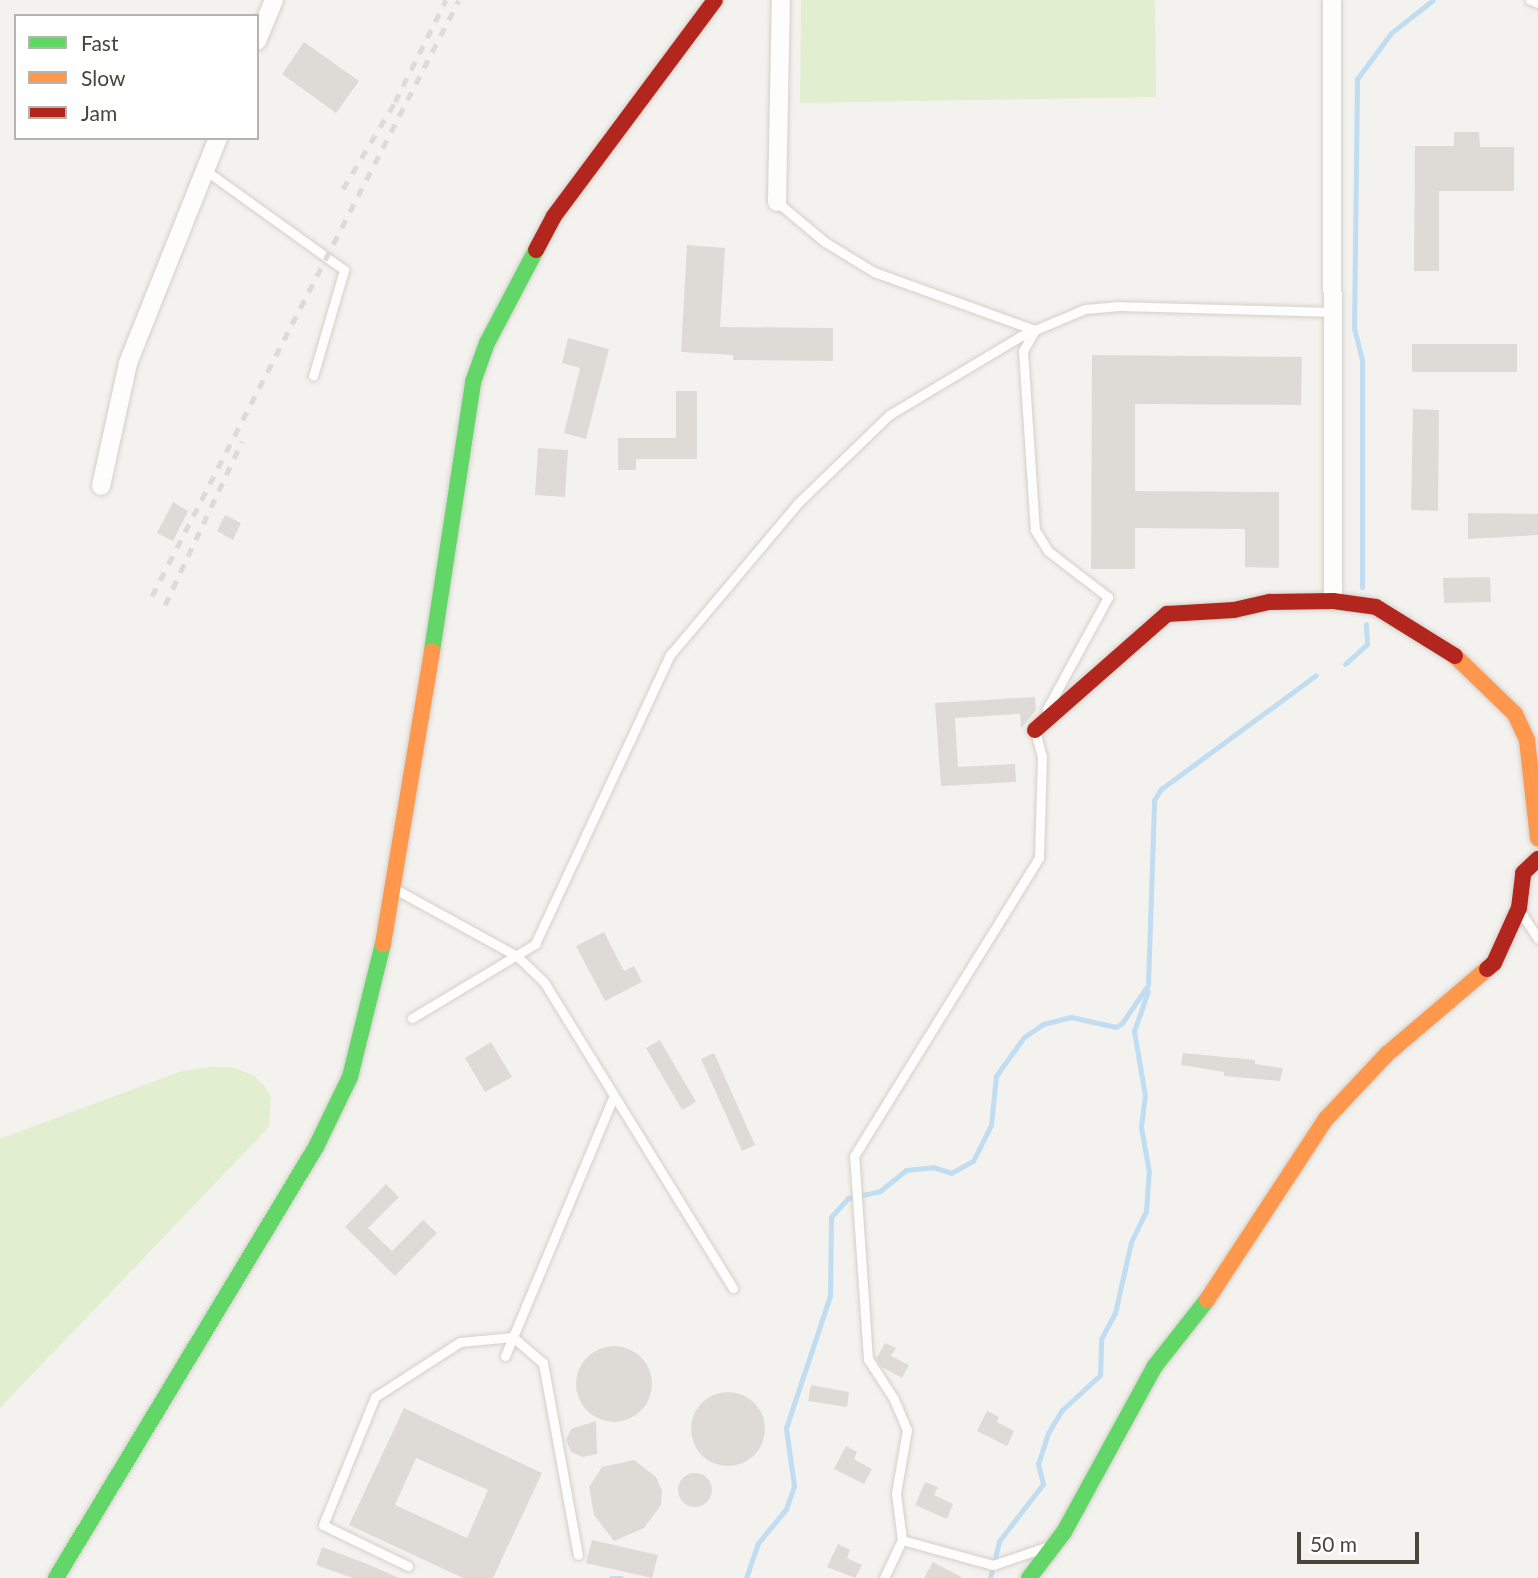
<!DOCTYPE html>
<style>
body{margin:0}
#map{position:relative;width:1538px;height:1578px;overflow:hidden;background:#f4f2ee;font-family:Lato,sans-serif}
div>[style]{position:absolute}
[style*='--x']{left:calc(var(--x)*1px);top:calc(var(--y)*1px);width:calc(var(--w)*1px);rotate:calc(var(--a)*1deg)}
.green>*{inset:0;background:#e1eecf}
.stream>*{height:5px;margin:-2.5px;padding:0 2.5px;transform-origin:2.5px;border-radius:2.5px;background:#c0ddf1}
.building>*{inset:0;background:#dedbd6}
.round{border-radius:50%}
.roads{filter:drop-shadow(0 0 2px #d2d0cb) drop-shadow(0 0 2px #d2d0cb)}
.lane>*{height:9px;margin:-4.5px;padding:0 4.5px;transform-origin:4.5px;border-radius:4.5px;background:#fdfdfc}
.street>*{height:18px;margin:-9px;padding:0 9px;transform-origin:9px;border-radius:9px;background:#fdfdfc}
.fast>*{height:16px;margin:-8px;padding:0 8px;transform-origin:8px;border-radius:8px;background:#63d668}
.slow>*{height:16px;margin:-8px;padding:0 8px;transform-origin:8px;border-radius:8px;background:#ff974d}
.jam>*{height:16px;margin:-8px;padding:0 8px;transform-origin:8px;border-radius:8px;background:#b3261e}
.rail>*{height:5px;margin-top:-2.5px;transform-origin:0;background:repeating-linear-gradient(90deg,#dbdbda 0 9px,transparent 0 18px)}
span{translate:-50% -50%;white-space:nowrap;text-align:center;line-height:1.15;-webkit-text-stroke:7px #fff;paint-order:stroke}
.legend{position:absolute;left:14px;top:14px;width:245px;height:126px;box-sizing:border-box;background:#fff;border:2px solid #b7b4b0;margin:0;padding:9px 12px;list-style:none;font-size:21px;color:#4b4439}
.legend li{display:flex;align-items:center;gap:14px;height:35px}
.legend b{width:35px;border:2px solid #b7b4b0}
.scale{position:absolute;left:1297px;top:1532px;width:122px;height:32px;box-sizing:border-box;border:4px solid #4b4439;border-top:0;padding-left:9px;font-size:21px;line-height:24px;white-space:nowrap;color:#4b4439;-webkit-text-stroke:5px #fff;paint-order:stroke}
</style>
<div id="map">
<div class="green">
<div style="clip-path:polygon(801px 0,1155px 0,1156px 97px,800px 103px)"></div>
<div style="clip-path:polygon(211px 1067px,231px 1067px,253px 1075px,264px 1085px,271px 1096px,269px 1127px,0 1408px,0 1139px,182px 1071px)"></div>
</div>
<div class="stream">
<div style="--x:1362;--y:587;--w:227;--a:-90"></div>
<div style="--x:1362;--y:360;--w:32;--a:-104"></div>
<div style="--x:1354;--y:329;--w:250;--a:-89.3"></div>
<div style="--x:1357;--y:79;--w:57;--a:-53.5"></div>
<div style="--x:1391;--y:33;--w:53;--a:-38.2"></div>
<div style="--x:1345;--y:664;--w:30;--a:-42"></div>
<div style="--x:1367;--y:644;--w:20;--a:-93"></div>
<div style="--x:611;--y:1578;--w:10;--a:0"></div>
<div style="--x:746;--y:1578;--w:37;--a:-71"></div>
<div style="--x:758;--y:1543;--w:44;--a:-50.5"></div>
<div style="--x:786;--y:1509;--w:24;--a:-71"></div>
<div style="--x:794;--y:1486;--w:59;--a:-97.9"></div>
<div style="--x:786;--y:1428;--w:139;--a:-71.6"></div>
<div style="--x:830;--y:1296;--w:79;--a:-89.3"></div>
<div style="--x:831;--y:1217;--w:25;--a:-48"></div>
<div style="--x:848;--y:1198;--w:33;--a:-12"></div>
<div style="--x:880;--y:1191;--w:33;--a:-39"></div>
<div style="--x:906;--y:1170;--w:27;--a:-6"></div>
<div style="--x:933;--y:1167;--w:19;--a:18"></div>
<div style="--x:951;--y:1173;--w:25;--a:-29"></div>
<div style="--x:973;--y:1161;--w:40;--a:-63.4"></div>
<div style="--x:991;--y:1125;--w:49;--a:-84.2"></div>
<div style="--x:996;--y:1076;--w:48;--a:-54.3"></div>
<div style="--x:1024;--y:1037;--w:23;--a:-34"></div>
<div style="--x:1043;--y:1024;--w:29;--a:-14"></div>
<div style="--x:1071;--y:1017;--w:46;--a:12.5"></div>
<div style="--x:1116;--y:1027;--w:7;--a:-34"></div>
<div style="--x:1122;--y:1023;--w:46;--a:-55.6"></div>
<div style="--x:1148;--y:985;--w:185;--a:-88.1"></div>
<div style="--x:1154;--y:800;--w:13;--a:-58"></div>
<div style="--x:1161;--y:789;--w:192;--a:-36.3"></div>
<div style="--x:990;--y:1578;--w:38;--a:-76"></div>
<div style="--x:999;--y:1541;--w:72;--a:-52.3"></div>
<div style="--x:1043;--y:1484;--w:21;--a:-104"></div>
<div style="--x:1038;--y:1464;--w:33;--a:-72"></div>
<div style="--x:1048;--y:1433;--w:27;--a:-59"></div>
<div style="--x:1062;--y:1410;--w:52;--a:-42.6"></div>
<div style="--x:1100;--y:1375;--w:36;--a:-88"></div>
<div style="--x:1101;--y:1339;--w:30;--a:-62"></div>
<div style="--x:1115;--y:1313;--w:73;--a:-77.3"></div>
<div style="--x:1131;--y:1242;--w:34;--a:-64"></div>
<div style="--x:1146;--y:1211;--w:39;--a:-86"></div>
<div style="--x:1149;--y:1172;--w:46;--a:-100.1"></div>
<div style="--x:1141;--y:1127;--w:31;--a:-83"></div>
<div style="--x:1145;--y:1096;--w:66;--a:-99.6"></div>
<div style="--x:1134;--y:1031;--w:42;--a:-70.7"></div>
</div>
<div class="building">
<div style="clip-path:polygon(304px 42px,359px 81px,336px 113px,282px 74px)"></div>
<div style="clip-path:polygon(1454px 132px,1479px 132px,1480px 147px,1514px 147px,1514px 191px,1439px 191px,1439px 271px,1414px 271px,1415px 146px,1454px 146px)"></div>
<div style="clip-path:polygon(687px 245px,725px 248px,720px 327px,833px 328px,833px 361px,733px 360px,733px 355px,681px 352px)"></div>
<div style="clip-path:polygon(568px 338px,609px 349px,586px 439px,564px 433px,580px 368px,562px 363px)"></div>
<div style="clip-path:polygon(1412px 344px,1517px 344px,1517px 372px,1412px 372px)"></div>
<div style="clip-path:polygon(1092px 355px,1302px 357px,1301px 405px,1135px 404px,1135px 491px,1279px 492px,1279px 568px,1245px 567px,1245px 529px,1135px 528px,1135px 569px,1091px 569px)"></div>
<div style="clip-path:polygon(676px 391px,697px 391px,697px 459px,636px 459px,636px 470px,618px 470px,618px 438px,676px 438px)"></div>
<div style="clip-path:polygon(1413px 409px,1439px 410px,1438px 511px,1411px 510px)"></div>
<div style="clip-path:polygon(538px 448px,568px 450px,565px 497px,535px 495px)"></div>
<div style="clip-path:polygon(173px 502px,188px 511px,173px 541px,157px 533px)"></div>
<div style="clip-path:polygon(1468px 513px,1538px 514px,1538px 535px,1468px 539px)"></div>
<div style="clip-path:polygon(225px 515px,241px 523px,233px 540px,217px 531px)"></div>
<div style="clip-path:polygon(1490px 577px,1491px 602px,1444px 603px,1443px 578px)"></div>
<div style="clip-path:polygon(1035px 697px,1036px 710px,1021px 728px,1020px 714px,955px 718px,958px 767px,1015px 764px,1016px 782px,941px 786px,935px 703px)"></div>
<div style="clip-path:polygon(604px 932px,624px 971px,634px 966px,642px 982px,605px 1001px,576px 946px)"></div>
<div style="clip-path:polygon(660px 1040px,696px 1102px,682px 1110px,646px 1048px)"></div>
<div style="clip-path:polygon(491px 1042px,512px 1077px,485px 1092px,465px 1058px)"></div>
<div style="clip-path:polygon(714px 1053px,755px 1145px,742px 1151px,701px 1059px)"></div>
<div style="clip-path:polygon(1183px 1053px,1255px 1060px,1255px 1064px,1283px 1068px,1280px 1081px,1224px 1076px,1224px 1072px,1181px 1065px)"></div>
<div style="clip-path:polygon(386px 1184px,399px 1197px,368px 1228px,392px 1251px,423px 1220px,437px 1233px,395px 1276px,345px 1227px)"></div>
<div style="clip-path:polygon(885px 1343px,896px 1348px,891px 1356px,909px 1365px,902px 1378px,882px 1367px,876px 1359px)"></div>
<div class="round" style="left:576px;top:1346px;width:76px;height:76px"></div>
<div style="clip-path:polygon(811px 1385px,849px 1392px,847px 1407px,808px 1401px)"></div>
<div class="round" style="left:691px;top:1392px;width:74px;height:74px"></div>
<div style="clip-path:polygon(evenodd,404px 1408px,542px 1473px,493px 1578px,463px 1578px,349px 1525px,404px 1408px,416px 1458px,488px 1490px,467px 1538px,395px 1505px,416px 1458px)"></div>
<div style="clip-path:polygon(987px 1411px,999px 1417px,997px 1422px,1014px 1431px,1007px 1446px,977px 1431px)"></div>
<div style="clip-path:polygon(596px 1421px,597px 1454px,583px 1457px,571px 1452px,566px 1440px,571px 1429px)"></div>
<div style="clip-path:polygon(846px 1446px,857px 1452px,854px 1459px,872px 1469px,864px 1484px,834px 1469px)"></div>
<div style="clip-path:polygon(634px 1460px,656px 1477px,662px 1491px,661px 1505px,644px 1528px,614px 1541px,594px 1515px,589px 1487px,602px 1467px)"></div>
<div class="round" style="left:678px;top:1473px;width:34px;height:34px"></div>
<div style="clip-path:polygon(925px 1482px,938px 1487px,934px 1495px,953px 1504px,947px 1519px,915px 1505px)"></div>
<div style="clip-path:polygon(592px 1540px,658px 1555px,652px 1578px,586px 1563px)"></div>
<div style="clip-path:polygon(838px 1544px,850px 1550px,847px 1558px,862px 1565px,855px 1578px,827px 1567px)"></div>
<div style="clip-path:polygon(322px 1547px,365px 1563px,399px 1578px,353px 1578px,316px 1565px)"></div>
<div style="clip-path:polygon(933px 1562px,963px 1578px,924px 1578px)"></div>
</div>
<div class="roads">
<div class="lane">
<div style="--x:1530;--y:0;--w:9;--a:21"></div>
<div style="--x:205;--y:170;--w:171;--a:35.7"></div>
<div style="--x:344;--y:270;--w:110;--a:106.3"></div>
<div style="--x:777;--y:202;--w:62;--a:39.8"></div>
<div style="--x:825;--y:242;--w:57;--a:31.5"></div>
<div style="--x:874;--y:272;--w:171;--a:19.8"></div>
<div style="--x:1035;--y:330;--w:24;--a:120"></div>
<div style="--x:1023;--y:351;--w:179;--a:86.2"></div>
<div style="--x:1035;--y:530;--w:25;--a:58"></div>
<div style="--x:1048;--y:551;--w:76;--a:37.5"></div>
<div style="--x:1108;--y:597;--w:128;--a:118.6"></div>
<div style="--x:395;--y:889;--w:139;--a:28.8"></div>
<div style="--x:517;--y:956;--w:37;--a:44"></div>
<div style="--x:544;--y:982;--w:360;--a:58.3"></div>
<div style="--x:1520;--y:911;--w:33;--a:57"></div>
<div style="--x:412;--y:1018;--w:144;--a:-31"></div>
<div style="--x:535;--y:944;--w:319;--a:-65"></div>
<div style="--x:670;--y:655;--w:200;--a:-49.9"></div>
<div style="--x:799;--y:502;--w:125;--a:-44"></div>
<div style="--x:889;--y:415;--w:154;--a:-30.9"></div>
<div style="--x:1021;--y:336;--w:69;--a:-22.9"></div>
<div style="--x:1085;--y:309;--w:32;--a:-5"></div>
<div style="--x:1117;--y:306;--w:213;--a:1.6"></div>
<div style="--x:505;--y:1356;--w:282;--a:-67.3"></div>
<div style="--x:902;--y:1540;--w:94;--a:15.4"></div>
<div style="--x:993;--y:1565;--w:56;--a:-18.8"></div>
<div style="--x:408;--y:1566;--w:94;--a:-154.2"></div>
<div style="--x:323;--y:1525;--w:138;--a:-67.9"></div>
<div style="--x:375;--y:1397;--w:101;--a:-32.9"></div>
<div style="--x:460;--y:1342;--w:53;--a:-5.4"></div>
<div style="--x:513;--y:1337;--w:40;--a:41"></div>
<div style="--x:543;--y:1363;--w:195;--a:79.7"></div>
<div style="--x:884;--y:1578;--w:42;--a:-64.7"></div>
<div style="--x:902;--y:1540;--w:47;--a:-97.3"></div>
<div style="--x:896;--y:1493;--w:64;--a:-80.1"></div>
<div style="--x:907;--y:1430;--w:34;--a:-113"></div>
<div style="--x:894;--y:1399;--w:48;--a:-123"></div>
<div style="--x:868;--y:1359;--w:203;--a:-93.9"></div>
<div style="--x:854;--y:1156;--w:351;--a:-58.2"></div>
<div style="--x:1039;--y:858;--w:101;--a:-88.3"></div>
<div style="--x:1042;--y:757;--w:28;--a:-105"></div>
</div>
<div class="street">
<div style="--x:1332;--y:0;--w:601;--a:89.9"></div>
<div style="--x:257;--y:41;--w:44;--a:-67.5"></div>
<div style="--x:777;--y:202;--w:202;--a:-88.9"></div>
<div style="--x:101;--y:486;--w:126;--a:-77.6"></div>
<div style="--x:128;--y:363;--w:242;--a:-68.2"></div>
</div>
<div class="fast">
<div style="--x:432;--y:651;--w:272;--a:-81.3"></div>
<div style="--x:473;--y:382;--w:41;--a:-70.3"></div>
<div style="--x:487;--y:343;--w:105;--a:-62.2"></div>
<div style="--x:56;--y:1578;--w:503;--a:-58.9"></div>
<div style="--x:316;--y:1147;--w:78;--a:-64.1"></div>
<div style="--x:350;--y:1077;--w:137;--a:-76.1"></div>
<div style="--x:1029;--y:1578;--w:58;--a:-52.7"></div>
<div style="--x:1064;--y:1532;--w:189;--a:-61.3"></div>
<div style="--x:1155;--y:1366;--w:84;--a:-51.8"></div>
</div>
<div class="slow">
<div style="--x:1455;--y:656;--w:83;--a:44"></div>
<div style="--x:1515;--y:714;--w:29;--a:65"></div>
<div style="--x:1527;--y:740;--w:99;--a:83.6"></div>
<div style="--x:383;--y:944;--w:297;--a:-80.5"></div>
<div style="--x:1207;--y:1300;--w:217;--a:-56.7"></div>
<div style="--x:1326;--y:1119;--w:89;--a:-46.8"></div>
<div style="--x:1387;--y:1054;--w:131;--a:-40.4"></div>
</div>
<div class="jam">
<div style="--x:536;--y:250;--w:38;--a:-62"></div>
<div style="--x:554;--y:216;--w:269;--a:-53.3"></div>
<div style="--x:1035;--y:730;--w:176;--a:-41.3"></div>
<div style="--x:1167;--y:614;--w:67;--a:-3.4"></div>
<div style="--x:1234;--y:610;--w:37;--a:-13"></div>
<div style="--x:1270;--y:602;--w:63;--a:-0.9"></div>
<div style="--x:1333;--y:601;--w:43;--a:7.9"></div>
<div style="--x:1376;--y:607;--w:93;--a:31.8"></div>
<div style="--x:1487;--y:969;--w:9;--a:-41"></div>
<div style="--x:1494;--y:963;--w:60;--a:-65.6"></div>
<div style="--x:1519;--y:908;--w:35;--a:-83"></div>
<div style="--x:1523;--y:873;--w:21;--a:-43"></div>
</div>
</div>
<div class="rail">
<div style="--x:343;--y:189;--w:101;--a:-59.1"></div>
<div style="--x:395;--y:102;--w:114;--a:-63.4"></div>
<div style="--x:152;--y:596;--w:670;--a:-62.75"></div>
<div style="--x:165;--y:605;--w:181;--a:-64.8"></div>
</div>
<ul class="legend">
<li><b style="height:9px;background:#63d668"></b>Fast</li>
<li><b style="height:9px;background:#ff974d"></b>Slow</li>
<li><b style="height:9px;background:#b3261e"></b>Jam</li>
</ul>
<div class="scale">50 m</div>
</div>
